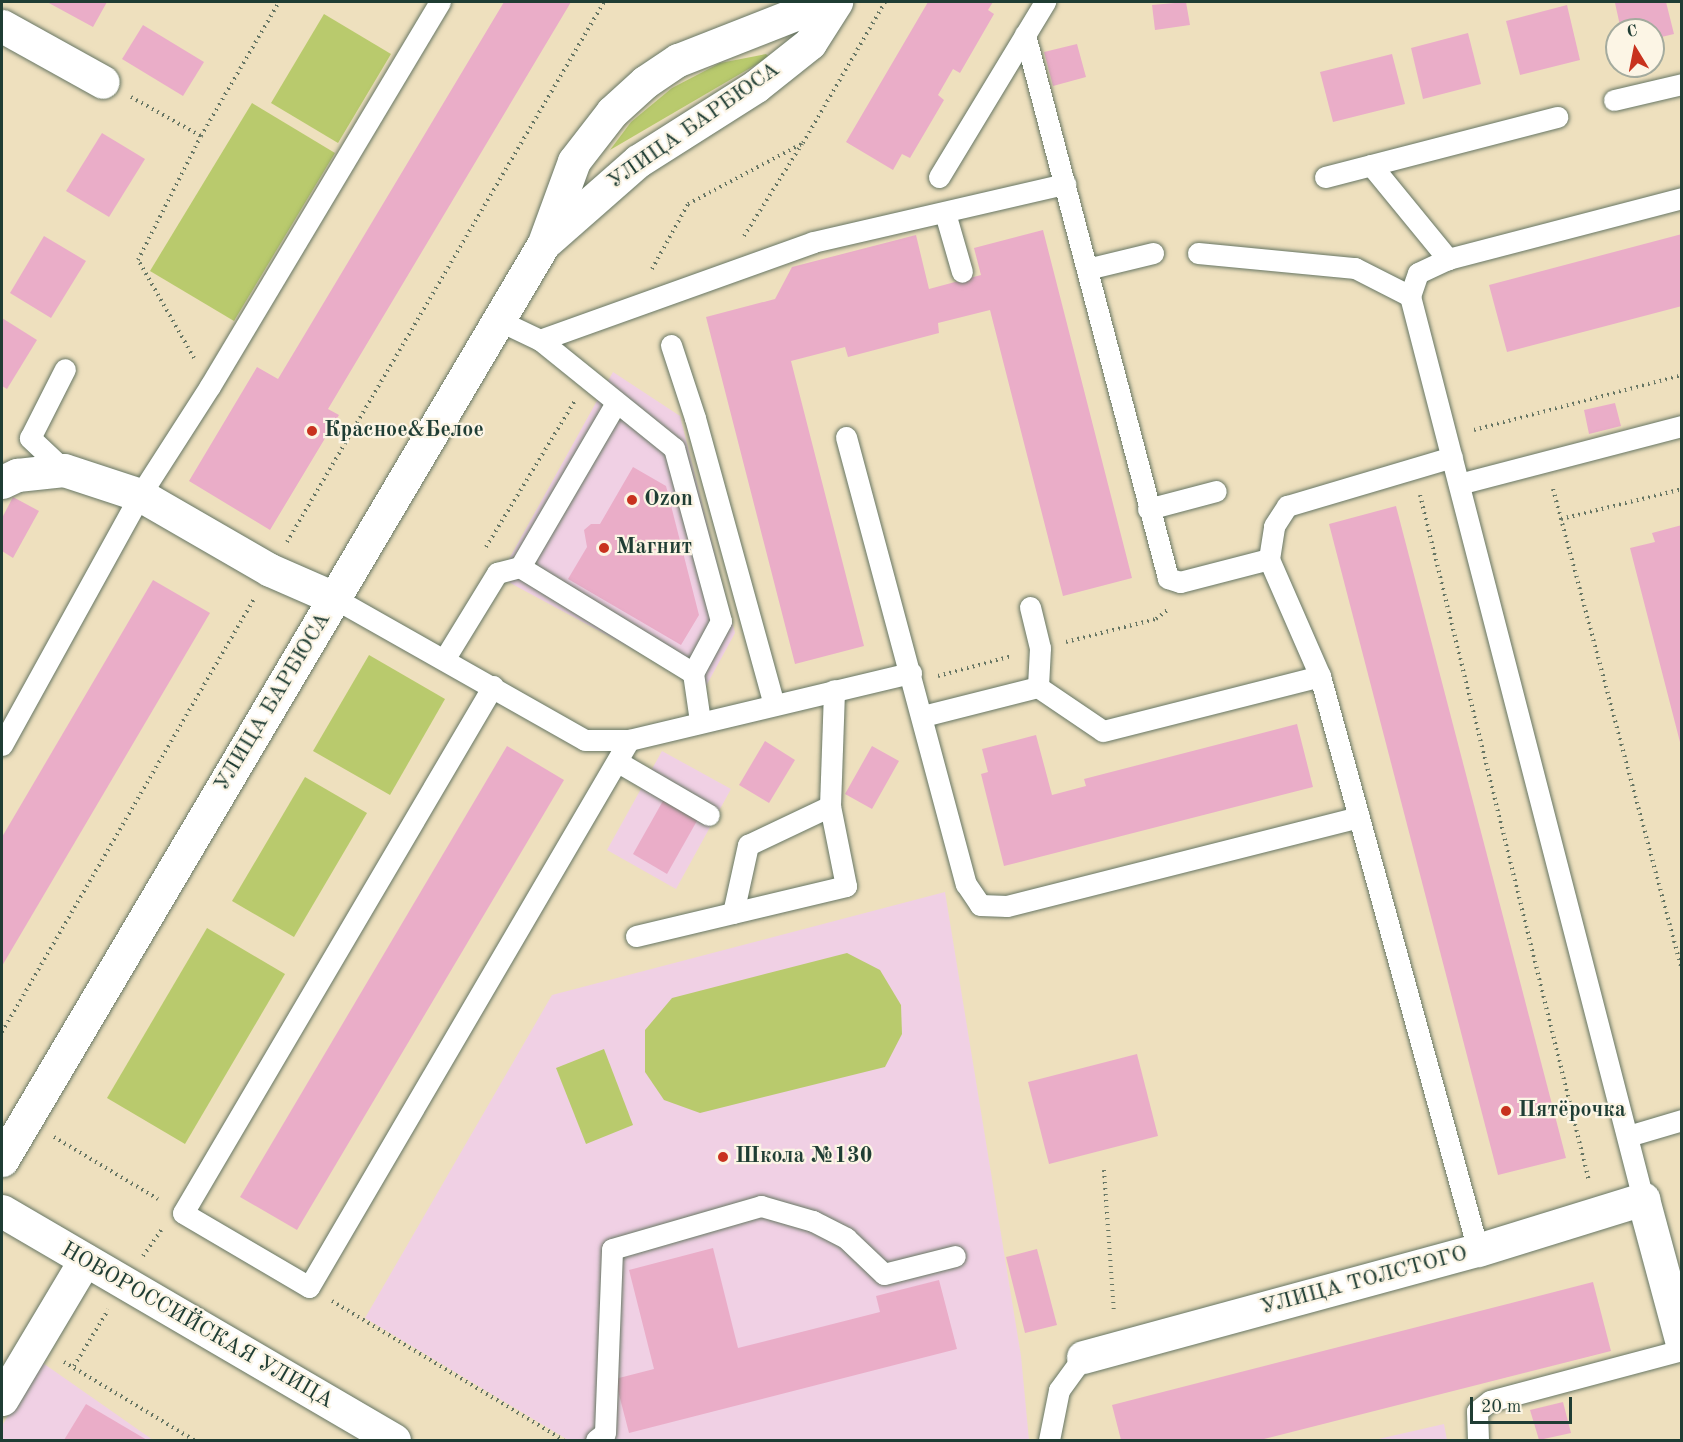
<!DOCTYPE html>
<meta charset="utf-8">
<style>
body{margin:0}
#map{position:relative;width:1683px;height:1442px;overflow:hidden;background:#eee0be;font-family:"Old Standard TT",serif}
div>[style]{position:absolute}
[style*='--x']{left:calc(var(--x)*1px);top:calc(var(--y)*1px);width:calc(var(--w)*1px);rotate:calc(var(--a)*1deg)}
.built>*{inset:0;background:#f0d0e4}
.green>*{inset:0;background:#b9ca6d}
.building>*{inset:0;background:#eaadc8}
.path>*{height:4px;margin-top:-2px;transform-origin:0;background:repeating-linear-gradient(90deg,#677664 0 1.5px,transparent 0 6px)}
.roads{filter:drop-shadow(0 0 2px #677664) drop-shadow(0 0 2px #677664)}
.service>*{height:21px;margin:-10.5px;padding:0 10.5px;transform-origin:10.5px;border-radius:10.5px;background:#fff}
.minor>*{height:33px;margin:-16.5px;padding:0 16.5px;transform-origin:16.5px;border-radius:16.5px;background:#fff}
.tertiary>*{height:33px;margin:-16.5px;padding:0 16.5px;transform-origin:16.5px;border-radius:16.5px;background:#fff}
.primary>*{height:33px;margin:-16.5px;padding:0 16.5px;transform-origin:16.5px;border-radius:16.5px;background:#fff}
.dots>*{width:16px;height:16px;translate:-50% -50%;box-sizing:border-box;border:3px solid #fcf5e5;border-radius:50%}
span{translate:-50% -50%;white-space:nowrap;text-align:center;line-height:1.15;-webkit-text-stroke:4.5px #fcf5e5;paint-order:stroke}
.street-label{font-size:22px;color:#1f3d34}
.poi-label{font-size:22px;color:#1f3d34;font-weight:700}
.left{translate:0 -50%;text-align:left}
.frame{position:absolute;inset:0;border:3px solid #1f3d34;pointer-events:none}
.north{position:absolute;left:1605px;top:18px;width:60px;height:60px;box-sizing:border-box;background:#fcf5e5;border:2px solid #a4ab9e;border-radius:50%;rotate:350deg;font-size:16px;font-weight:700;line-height:24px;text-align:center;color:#1f3d34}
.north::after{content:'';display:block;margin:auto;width:21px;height:27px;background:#c8321e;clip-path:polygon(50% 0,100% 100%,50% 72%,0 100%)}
.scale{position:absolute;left:1470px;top:1397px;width:102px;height:27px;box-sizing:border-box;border:3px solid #1f3d34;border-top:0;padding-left:8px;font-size:18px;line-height:21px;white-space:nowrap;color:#1f3d34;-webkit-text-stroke:4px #fcf5e5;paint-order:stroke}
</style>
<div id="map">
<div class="built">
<div style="clip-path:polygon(613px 372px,680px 416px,735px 633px,705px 688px,499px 577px)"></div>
<div style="clip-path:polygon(662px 751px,731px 789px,676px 889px,607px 850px)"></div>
<div style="clip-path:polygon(945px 892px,1021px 1356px,1029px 1440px,568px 1440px,365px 1318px,552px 995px)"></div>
<div style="clip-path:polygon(40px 1361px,153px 1440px,2px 1440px,2px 1426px)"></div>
<div style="clip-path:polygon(1444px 1424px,1447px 1440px,1374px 1440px)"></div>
</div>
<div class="green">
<div style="clip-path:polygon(324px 14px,391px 54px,338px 143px,271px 103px)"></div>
<div style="clip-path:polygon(766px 54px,769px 57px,610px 150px,631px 122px,672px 88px,720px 63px)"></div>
<div style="clip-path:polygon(252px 103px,335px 153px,234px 321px,150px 271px)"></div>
<div style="clip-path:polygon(369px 655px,445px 699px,390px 795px,313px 751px)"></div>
<div style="clip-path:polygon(305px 777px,367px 813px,294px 937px,232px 901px)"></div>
<div style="clip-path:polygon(207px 928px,285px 974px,185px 1144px,107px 1098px)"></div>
<div style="clip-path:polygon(847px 953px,880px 970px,901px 1005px,902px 1034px,885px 1067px,700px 1113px,664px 1100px,645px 1072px,645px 1030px,672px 998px)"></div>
<div style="clip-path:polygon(604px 1049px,633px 1125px,586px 1144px,556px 1068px)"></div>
</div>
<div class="building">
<div style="clip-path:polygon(47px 2px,107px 2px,93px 27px)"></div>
<div style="clip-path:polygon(504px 2px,571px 2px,328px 409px,339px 415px,270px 530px,189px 481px,257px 367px,278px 379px)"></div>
<div style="clip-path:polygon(928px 2px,993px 2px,988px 10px,994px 14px,960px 73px,953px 69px,938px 95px,944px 100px,910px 158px,902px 154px,893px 170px,846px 142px)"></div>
<div style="clip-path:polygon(1186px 2px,1190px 25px,1155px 30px,1152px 5px)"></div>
<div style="clip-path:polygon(1666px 2px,1674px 34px,1653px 39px,1653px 30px,1621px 30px,1615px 3px)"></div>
<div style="clip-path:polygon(1567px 5px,1580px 60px,1520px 75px,1506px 21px)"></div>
<div style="clip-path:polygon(143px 25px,204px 62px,183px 96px,122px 59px)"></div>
<div style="clip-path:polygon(1468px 33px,1481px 84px,1423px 99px,1411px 48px)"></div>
<div style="clip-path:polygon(1077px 44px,1086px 77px,1053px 86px,1044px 52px)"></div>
<div style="clip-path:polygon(1392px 54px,1405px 104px,1333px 122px,1320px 72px)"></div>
<div style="clip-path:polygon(102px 133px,145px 159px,109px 217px,66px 191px)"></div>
<div style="clip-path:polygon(1043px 230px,1132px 578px,1063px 596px,990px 310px,938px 323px,939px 333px,848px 357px,845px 347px,791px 361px,864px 646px,795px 664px,706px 317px,775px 299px,792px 267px,916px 235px,929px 289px,981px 275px,974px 248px)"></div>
<div style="clip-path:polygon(1682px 234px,1682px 306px,1507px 352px,1489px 285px)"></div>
<div style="clip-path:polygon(44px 236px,86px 261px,51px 318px,10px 293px)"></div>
<div style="clip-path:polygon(2px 318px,37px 340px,7px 389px,2px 386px)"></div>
<div style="clip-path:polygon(1615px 403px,1621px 426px,1589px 434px,1584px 410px)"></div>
<div style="clip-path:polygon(633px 467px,666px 486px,699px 615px,681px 645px,568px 579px,587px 547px,584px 530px,591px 524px,600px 524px)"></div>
<div style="clip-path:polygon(13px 497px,39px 511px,13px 558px,2px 551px,2px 518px)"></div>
<div style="clip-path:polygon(1396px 506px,1566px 1158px,1498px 1175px,1329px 524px)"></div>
<div style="clip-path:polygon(1682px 525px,1682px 746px,1681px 746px,1630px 548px,1655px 542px,1652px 533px)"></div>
<div style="clip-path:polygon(153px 580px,210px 613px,2px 966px,2px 837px)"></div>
<div style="clip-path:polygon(1297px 724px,1313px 787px,1004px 866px,981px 774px,988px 772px,982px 749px,1036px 735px,1052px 795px,1086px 786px,1084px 779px)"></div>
<div style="clip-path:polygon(765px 741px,795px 760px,769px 803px,739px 785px)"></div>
<div style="clip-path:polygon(507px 746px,564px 780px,297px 1230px,240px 1197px)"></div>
<div style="clip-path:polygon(872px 746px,899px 761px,872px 809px,845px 794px)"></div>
<div style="clip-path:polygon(664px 799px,698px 819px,667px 874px,633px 854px)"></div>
<div style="clip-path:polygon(1137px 1054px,1158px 1136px,1049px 1164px,1028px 1082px)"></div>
<div style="clip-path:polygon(713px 1248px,738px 1348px,880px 1312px,876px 1296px,939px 1280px,957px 1349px,629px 1433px,615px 1379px,654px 1369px,629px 1270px)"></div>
<div style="clip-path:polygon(1037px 1249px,1057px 1325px,1025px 1333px,1006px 1257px)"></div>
<div style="clip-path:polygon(1593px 1282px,1611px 1351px,1260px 1440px,1121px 1440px,1112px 1405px)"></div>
<div style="clip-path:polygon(1563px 1402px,1571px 1433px,1539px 1440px,1530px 1410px)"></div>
<div style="clip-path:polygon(86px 1404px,147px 1440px,64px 1440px)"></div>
</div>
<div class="path">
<div style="--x:131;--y:97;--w:80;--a:29.1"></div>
<div style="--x:744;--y:236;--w:109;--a:-57.8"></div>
<div style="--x:652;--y:269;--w:74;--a:-61"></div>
<div style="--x:688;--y:204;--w:130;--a:-27.9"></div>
<div style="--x:803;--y:143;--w:163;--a:-59.8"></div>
<div style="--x:194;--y:358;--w:113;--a:-119.7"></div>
<div style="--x:138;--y:260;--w:139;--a:-63.1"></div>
<div style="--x:201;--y:136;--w:155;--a:-59.8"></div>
<div style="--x:1474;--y:430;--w:215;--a:-14.8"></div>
<div style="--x:1553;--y:489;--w:497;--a:75"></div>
<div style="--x:1420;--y:495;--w:707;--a:76.16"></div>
<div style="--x:1561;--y:519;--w:125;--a:-13.9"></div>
<div style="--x:287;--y:542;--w:626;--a:-59.59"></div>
<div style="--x:486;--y:547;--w:170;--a:-58.7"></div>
<div style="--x:1066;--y:642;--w:93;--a:-14.3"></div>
<div style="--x:1156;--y:619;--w:16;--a:-38"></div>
<div style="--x:938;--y:676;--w:77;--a:-15.1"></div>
<div style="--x:2;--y:1032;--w:500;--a:-59.8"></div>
<div style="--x:54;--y:1137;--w:121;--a:30.8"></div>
<div style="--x:1104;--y:1170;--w:144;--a:86"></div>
<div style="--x:143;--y:1256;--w:32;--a:-55"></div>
<div style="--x:332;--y:1301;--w:270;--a:31"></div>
<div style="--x:64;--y:1362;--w:152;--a:31"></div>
<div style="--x:74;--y:1366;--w:66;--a:-58.7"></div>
</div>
<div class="roads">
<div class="service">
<div style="--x:1614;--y:100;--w:70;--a:-13.2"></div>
<div style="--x:1371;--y:165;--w:122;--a:50.7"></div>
<div style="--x:939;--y:177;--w:205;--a:-58.8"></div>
<div style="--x:1325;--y:177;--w:240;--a:-14.5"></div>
<div style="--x:945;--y:213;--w:61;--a:73.9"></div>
<div style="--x:1198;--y:253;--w:158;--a:5.5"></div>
<div style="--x:1355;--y:268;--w:62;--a:27"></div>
<div style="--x:1087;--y:269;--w:68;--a:-13.6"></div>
<div style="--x:498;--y:320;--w:47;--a:25.5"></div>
<div style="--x:540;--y:340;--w:290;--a:-19.7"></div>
<div style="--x:813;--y:242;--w:259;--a:-13"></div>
<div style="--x:540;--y:340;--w:172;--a:38.9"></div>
<div style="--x:674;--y:448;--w:179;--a:74.8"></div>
<div style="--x:721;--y:621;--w:59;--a:118.3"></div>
<div style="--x:693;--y:673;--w:203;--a:-148.5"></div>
<div style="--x:520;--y:567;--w:190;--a:-59.7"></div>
<div style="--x:671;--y:345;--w:77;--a:71.8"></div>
<div style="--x:695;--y:418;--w:297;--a:74.6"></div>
<div style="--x:846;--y:437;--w:463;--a:75"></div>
<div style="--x:966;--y:884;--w:25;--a:56"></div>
<div style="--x:980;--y:905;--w:27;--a:2"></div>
<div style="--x:1007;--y:906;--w:363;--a:-14.2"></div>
<div style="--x:64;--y:470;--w:47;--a:-136.7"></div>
<div style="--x:30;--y:438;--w:77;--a:-63.1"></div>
<div style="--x:1459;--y:484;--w:230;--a:-14.6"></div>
<div style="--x:1148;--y:509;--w:70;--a:-14.8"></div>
<div style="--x:1269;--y:559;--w:33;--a:-81"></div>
<div style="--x:1274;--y:526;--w:24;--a:-57"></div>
<div style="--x:1287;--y:506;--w:172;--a:-16.5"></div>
<div style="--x:334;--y:598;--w:288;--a:29.5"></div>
<div style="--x:585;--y:740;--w:44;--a:0"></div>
<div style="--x:629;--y:740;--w:290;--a:-13.4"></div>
<div style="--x:1030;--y:607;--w:42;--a:76.3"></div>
<div style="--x:1040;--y:648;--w:39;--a:93"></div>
<div style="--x:445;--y:658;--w:100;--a:-58.5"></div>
<div style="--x:497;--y:573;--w:24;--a:-15"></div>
<div style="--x:693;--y:673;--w:49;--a:81.7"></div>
<div style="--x:1320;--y:676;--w:595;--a:74.61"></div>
<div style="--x:493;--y:686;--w:611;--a:120.47"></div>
<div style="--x:183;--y:1213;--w:146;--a:30.4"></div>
<div style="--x:309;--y:1287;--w:634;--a:-59.67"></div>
<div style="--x:923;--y:716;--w:119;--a:-14.2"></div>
<div style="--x:1038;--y:687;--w:78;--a:34.1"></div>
<div style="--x:1103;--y:731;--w:224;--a:-14.2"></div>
<div style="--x:1320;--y:676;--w:128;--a:-113.6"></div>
<div style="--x:1269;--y:559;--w:92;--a:165.5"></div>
<div style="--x:1180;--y:582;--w:13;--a:-162"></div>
<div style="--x:1168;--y:578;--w:562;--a:-104.75"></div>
<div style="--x:2;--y:745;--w:286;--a:-61.1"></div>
<div style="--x:140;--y:495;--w:130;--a:-57.3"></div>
<div style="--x:210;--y:386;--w:448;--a:-59.1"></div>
<div style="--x:618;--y:762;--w:105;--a:30.2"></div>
<div style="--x:733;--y:913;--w:70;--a:-77.6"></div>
<div style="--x:748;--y:845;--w:91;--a:-25.4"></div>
<div style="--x:636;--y:936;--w:216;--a:-13.4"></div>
<div style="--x:846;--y:886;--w:82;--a:-101.3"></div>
<div style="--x:830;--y:806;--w:116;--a:-88"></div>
<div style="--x:1628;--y:1136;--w:56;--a:-16.5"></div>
<div style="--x:1643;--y:1199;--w:933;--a:-104.47"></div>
<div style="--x:1410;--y:296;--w:24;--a:-71"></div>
<div style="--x:1418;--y:273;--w:33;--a:-25"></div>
<div style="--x:1448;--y:259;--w:242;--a:-14.6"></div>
<div style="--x:596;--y:1440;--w:11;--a:-38"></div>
<div style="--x:605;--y:1433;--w:184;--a:-87.8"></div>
<div style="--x:612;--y:1249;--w:155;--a:-16.1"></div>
<div style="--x:761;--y:1206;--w:54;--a:16.1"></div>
<div style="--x:813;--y:1221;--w:37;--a:27"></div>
<div style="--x:846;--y:1238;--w:52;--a:43.5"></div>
<div style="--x:884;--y:1274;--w:73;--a:-14.2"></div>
<div style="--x:1049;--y:1440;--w:51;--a:-78.7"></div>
<div style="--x:1059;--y:1390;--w:41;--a:-54"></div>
<div style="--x:1478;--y:1440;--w:29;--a:-92"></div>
<div style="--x:1477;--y:1411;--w:16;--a:-38"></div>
<div style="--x:1490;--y:1401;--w:199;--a:-14.9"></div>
</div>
<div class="minor">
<div style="--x:2;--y:26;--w:115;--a:29"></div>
<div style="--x:2;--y:482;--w:17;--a:-25"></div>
<div style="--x:17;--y:475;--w:47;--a:-6.1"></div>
<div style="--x:64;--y:470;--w:80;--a:18.2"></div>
<div style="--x:140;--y:495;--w:150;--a:30"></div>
<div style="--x:270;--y:570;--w:70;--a:23.6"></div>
<div style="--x:1083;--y:1357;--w:409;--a:-15.2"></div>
<div style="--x:1478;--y:1250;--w:173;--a:-17.2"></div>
<div style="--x:1643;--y:1199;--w:150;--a:74.9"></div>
<div style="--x:2;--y:1399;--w:162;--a:-59.2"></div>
</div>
<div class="tertiary">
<div style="--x:548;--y:240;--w:120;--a:-41.3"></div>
<div style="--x:638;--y:161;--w:140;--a:-32.4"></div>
<div style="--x:756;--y:86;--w:69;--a:-38.5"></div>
<div style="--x:810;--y:43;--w:49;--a:-57.6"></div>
<div style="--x:2;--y:1160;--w:1065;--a:-59.41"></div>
<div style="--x:544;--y:243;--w:87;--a:-69.9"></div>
<div style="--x:574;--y:161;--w:62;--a:-52.2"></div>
<div style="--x:612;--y:112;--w:45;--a:-42.3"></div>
<div style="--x:645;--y:82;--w:40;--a:-34"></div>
<div style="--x:678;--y:60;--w:159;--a:-21.4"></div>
</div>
<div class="primary">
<div style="--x:2;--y:1211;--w:454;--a:30.3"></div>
</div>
</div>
<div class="dots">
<div style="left:312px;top:431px;background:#c8321e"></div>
<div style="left:632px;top:500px;background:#c8321e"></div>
<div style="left:604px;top:548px;background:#c8321e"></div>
<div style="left:1506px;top:1111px;background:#c8321e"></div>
<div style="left:723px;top:1157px;background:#c8321e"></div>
</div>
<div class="street-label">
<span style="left:694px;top:126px;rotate:-35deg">УЛИЦА БАРБЮСА</span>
<span style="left:273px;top:702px;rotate:-59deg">УЛИЦА БАРБЮСА</span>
<span style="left:1364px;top:1281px;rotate:-15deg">УЛИЦА ТОЛСТОГО</span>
<span style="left:197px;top:1326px;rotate:30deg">НОВОРОССИЙСКАЯ УЛИЦА</span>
</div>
<div class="poi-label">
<span class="left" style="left:324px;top:431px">Красное&amp;Белое</span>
<span class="left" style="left:644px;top:500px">Ozon</span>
<span class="left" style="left:616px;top:548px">Магнит</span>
<span class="left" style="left:1518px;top:1111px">Пятёрочка</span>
<span class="left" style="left:735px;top:1157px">Школа №130</span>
</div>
<div class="frame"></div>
<div class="north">С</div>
<div class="scale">20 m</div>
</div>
